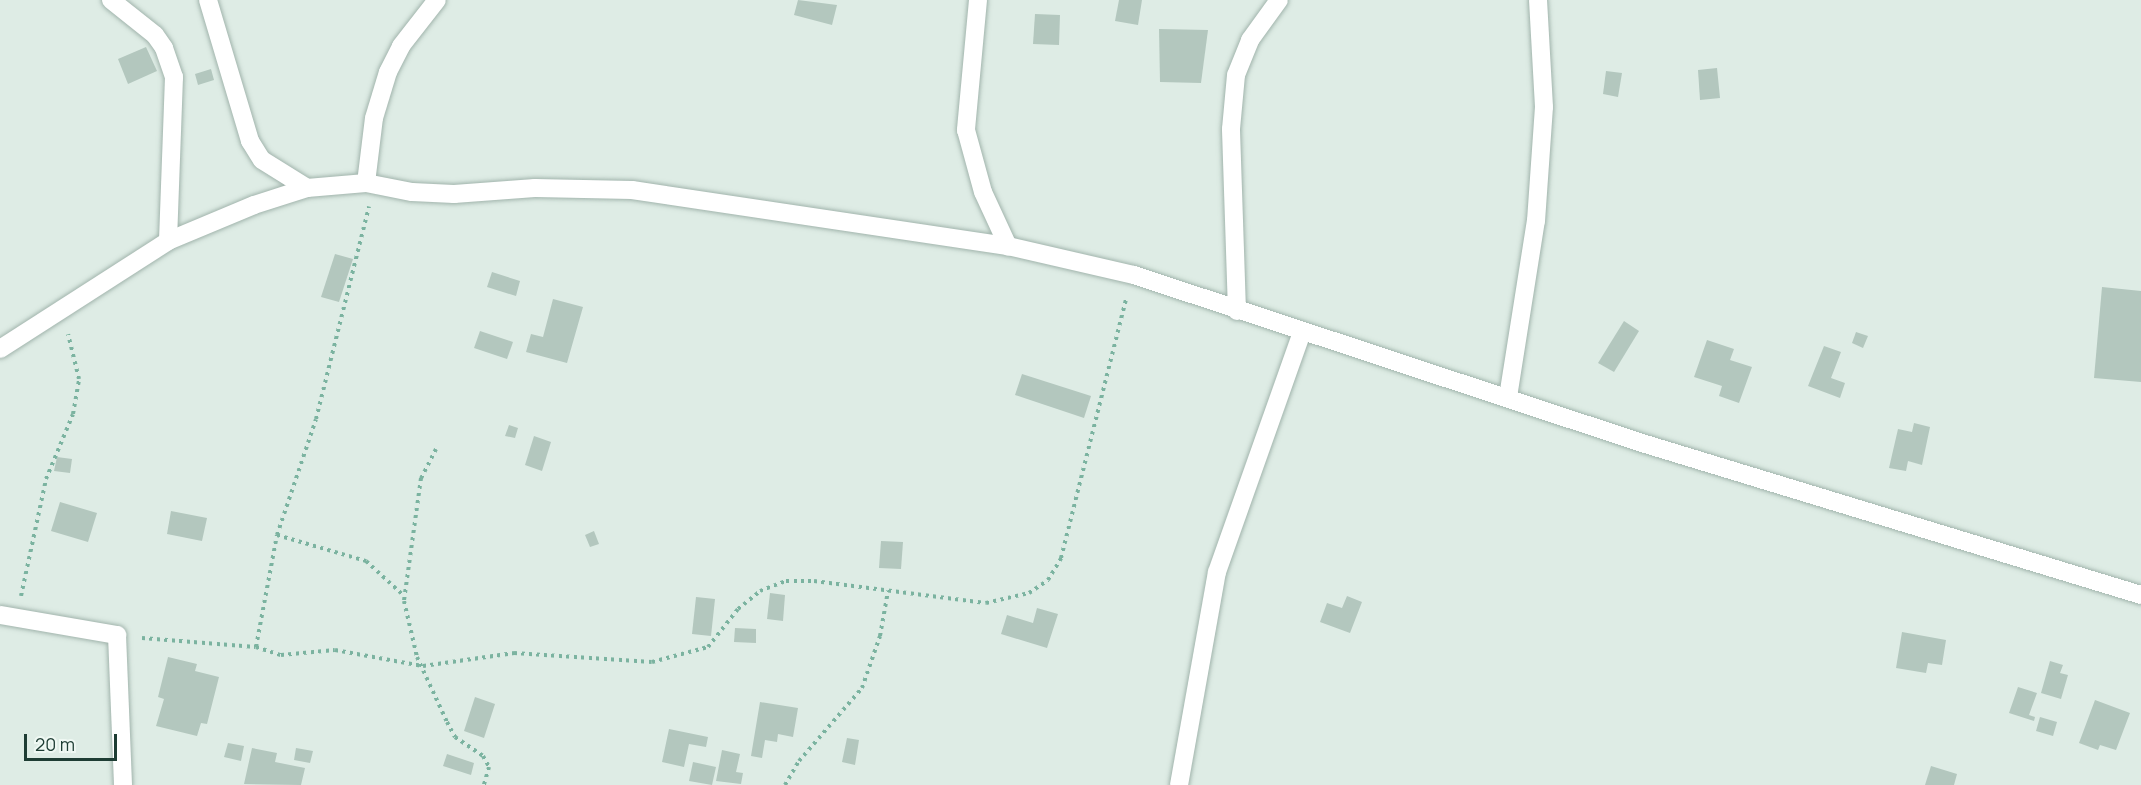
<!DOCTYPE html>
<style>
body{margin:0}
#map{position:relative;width:2141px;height:785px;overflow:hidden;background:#deece5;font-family:Manrope,sans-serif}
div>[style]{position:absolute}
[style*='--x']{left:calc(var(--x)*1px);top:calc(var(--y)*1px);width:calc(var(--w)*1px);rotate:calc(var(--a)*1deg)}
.building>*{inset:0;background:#b3c7be}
.path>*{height:4px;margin-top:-2px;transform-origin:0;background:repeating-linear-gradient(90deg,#7bb3a0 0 3px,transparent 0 7.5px)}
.roads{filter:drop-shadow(0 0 2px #a1b4ac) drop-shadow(0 0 2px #a1b4ac)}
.minor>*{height:18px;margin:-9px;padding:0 9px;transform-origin:9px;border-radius:9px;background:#fff}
span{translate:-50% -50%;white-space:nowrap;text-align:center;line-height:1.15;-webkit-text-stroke:6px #eff8f3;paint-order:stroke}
.scale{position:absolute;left:24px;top:734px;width:93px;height:27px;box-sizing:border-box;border:3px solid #1e3d34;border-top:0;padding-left:8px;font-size:18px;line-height:21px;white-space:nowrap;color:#1e3d34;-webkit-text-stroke:4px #eff8f3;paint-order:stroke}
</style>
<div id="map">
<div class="building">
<div style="clip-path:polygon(798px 0,837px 5px,832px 25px,794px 15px)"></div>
<div style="clip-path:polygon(1119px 0,1142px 0,1138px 25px,1115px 21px)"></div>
<div style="clip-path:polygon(1035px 14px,1060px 15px,1059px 45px,1033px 44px)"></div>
<div style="clip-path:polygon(1159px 29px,1208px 30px,1201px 83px,1160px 82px)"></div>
<div style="clip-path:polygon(146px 47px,157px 71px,128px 84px,118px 59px)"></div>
<div style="clip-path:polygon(1717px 68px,1720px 98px,1700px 100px,1698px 70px)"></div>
<div style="clip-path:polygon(211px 69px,214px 80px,198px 85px,195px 74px)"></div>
<div style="clip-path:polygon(1606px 71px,1622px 73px,1618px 97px,1603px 94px)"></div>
<div style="clip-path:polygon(335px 254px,353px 259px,339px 302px,321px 297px)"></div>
<div style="clip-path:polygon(492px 272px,520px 281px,516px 296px,487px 287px)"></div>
<div style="clip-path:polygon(2102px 287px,2141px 291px,2141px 382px,2094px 378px)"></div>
<div style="clip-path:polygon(553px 299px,583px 307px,567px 363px,526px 352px,531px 334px,543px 337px)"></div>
<div style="clip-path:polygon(1624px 321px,1639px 331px,1614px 372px,1598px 363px)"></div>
<div style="clip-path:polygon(480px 331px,513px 342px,507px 359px,474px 348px)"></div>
<div style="clip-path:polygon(1856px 332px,1868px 336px,1863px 348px,1852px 343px)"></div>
<div style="clip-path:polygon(1707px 340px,1734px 349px,1730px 360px,1752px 367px,1739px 403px,1719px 396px,1722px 386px,1694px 377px)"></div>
<div style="clip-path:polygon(1824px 346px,1841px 352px,1831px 378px,1845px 383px,1840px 398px,1808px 386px)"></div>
<div style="clip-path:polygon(1022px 374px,1091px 396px,1084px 418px,1015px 395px)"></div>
<div style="clip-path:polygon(1914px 423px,1930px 427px,1922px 465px,1908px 461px,1906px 471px,1889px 468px,1898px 429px,1912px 432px)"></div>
<div style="clip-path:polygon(509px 425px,518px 428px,515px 438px,505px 436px)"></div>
<div style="clip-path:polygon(534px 436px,551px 442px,542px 471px,525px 465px)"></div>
<div style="clip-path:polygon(57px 457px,72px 459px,70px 473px,54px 471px)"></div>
<div style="clip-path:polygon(60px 502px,97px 513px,88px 542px,51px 531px)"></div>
<div style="clip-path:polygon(171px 511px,207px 518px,202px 541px,167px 534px)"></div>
<div style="clip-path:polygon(594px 531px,599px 544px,590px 547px,585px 535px)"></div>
<div style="clip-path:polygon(881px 541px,903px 542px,901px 569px,879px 568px)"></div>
<div style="clip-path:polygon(770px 593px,785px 595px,783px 621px,767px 619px)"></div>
<div style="clip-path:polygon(1347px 596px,1362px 602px,1350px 633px,1320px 622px,1327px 603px,1342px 608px)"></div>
<div style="clip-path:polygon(696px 597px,715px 599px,711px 636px,692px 634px)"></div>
<div style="clip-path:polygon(1037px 608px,1058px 614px,1047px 648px,1001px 634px,1007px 615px,1033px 623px)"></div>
<div style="clip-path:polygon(735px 628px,756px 629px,756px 643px,734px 642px)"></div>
<div style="clip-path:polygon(1902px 632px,1946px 640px,1942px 665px,1928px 663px,1926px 673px,1896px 668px)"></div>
<div style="clip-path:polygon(168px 657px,197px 664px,195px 671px,219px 677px,207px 724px,201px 723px,197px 736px,156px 726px,164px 699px,158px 697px)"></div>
<div style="clip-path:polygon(2050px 661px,2063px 665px,2060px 673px,2068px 675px,2061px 699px,2041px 693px)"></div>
<div style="clip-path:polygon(2018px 687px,2037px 693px,2029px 715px,2035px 717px,2034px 721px,2009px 713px)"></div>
<div style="clip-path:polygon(475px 697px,495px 704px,484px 738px,464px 731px)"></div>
<div style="clip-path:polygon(2095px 700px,2130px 713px,2116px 750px,2100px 745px,2098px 750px,2079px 743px)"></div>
<div style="clip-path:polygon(760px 702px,798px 708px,793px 737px,778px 734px,777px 742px,765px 740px,762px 758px,751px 756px)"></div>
<div style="clip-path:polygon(2040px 717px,2057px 722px,2053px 736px,2036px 731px)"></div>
<div style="clip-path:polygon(669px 729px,708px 737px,706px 747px,689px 744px,684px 767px,662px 762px)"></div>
<div style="clip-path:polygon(847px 738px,859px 740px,855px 765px,842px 762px)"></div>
<div style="clip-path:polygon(228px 743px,244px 746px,241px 761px,224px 757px)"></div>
<div style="clip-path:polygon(252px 748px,277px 753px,275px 762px,305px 768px,301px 785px,244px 784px)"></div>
<div style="clip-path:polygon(296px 748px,313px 751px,310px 763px,294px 760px)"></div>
<div style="clip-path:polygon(722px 750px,740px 754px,736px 772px,743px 773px,741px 784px,716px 781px)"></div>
<div style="clip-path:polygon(447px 754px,474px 763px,471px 775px,443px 766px)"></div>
<div style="clip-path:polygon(693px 762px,716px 767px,712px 785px,689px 781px)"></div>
<div style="clip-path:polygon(1931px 766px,1957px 774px,1954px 785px,1925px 785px)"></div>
</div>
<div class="path">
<div style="--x:436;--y:449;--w:33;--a:117"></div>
<div style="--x:421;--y:478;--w:124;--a:97.9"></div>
<div style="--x:404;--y:601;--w:57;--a:76.9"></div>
<div style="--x:417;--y:657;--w:72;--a:65.2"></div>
<div style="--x:447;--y:722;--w:17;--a:62"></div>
<div style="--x:455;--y:737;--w:34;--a:34"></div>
<div style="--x:483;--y:756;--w:13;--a:61"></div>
<div style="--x:489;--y:767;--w:19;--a:106"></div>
<div style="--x:277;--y:535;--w:93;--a:16.3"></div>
<div style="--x:366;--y:561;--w:49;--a:42.5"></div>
<div style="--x:21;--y:596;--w:120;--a:-77.9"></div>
<div style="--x:46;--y:479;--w:70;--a:-67.4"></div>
<div style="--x:73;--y:414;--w:36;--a:-80"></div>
<div style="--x:79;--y:379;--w:46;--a:-103.7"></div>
<div style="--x:142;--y:638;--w:114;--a:4.5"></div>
<div style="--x:256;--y:647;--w:26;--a:18"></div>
<div style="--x:281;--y:655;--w:54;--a:-5.3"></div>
<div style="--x:335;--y:650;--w:89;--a:10.3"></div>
<div style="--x:423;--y:666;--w:92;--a:-8.1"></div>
<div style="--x:514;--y:653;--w:138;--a:3.7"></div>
<div style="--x:652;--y:662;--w:58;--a:-15"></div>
<div style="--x:708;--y:647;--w:48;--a:-51.7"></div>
<div style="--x:738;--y:609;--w:28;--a:-39"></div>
<div style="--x:760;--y:591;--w:28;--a:-21"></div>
<div style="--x:786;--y:581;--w:28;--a:0"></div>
<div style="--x:814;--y:581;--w:173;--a:7.3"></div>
<div style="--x:986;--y:603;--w:44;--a:-13.1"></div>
<div style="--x:1029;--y:593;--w:23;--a:-34"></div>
<div style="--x:1048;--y:580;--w:26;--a:-59"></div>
<div style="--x:1061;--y:558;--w:267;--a:-75.9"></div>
<div style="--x:256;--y:647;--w:114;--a:-79.4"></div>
<div style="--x:277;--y:535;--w:122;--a:-71.4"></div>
<div style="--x:316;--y:419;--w:219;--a:-76"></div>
<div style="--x:785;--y:785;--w:28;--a:-60"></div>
<div style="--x:799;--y:761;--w:96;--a:-49.2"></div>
<div style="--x:862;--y:688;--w:55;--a:-70.9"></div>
<div style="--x:880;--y:636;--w:46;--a:-79.9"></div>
</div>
<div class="roads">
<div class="minor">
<div style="--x:111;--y:0;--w:56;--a:38.5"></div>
<div style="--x:155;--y:35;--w:16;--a:55"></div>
<div style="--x:164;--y:48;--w:31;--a:71"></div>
<div style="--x:174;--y:77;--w:164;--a:92.1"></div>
<div style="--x:208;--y:0;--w:147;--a:73.4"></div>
<div style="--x:250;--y:141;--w:22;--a:58"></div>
<div style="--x:262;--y:160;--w:53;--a:31.9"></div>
<div style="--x:978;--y:0;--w:131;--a:95.3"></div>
<div style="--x:966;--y:130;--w:64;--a:74.7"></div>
<div style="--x:983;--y:192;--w:60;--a:65.2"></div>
<div style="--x:366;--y:183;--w:65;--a:-83"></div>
<div style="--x:374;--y:118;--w:48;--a:-73.1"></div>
<div style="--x:388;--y:72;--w:29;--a:-63"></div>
<div style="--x:401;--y:46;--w:58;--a:-52"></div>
<div style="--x:1237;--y:311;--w:182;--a:-91.9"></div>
<div style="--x:1231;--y:129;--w:54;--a:-84.7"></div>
<div style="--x:1236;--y:75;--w:38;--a:-68"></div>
<div style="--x:1250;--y:40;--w:49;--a:-54.1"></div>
<div style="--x:0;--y:349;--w:200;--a:-32.7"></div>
<div style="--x:168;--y:241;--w:93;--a:-22.7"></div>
<div style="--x:254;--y:205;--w:56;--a:-17.8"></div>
<div style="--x:307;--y:188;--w:59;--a:-4.8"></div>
<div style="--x:366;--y:183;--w:47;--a:11.1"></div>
<div style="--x:412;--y:192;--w:42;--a:2.7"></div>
<div style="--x:454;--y:194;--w:81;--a:-4.2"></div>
<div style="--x:535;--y:188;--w:97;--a:1.2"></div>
<div style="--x:632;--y:190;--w:380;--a:8.5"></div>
<div style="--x:1008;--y:246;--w:129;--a:13"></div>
<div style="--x:1134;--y:275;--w:535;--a:18.3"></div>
<div style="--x:1642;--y:443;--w:522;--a:16.94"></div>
<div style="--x:1508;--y:397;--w:178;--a:-81"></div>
<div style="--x:1536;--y:221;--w:114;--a:-86"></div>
<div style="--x:1544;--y:107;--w:107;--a:-93.2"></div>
<div style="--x:0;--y:615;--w:119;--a:9.7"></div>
<div style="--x:117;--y:635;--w:150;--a:87.7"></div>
<div style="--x:1179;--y:785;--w:216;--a:-79.9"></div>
<div style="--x:1217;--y:572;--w:255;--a:-70.5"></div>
</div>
</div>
<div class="scale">20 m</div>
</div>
